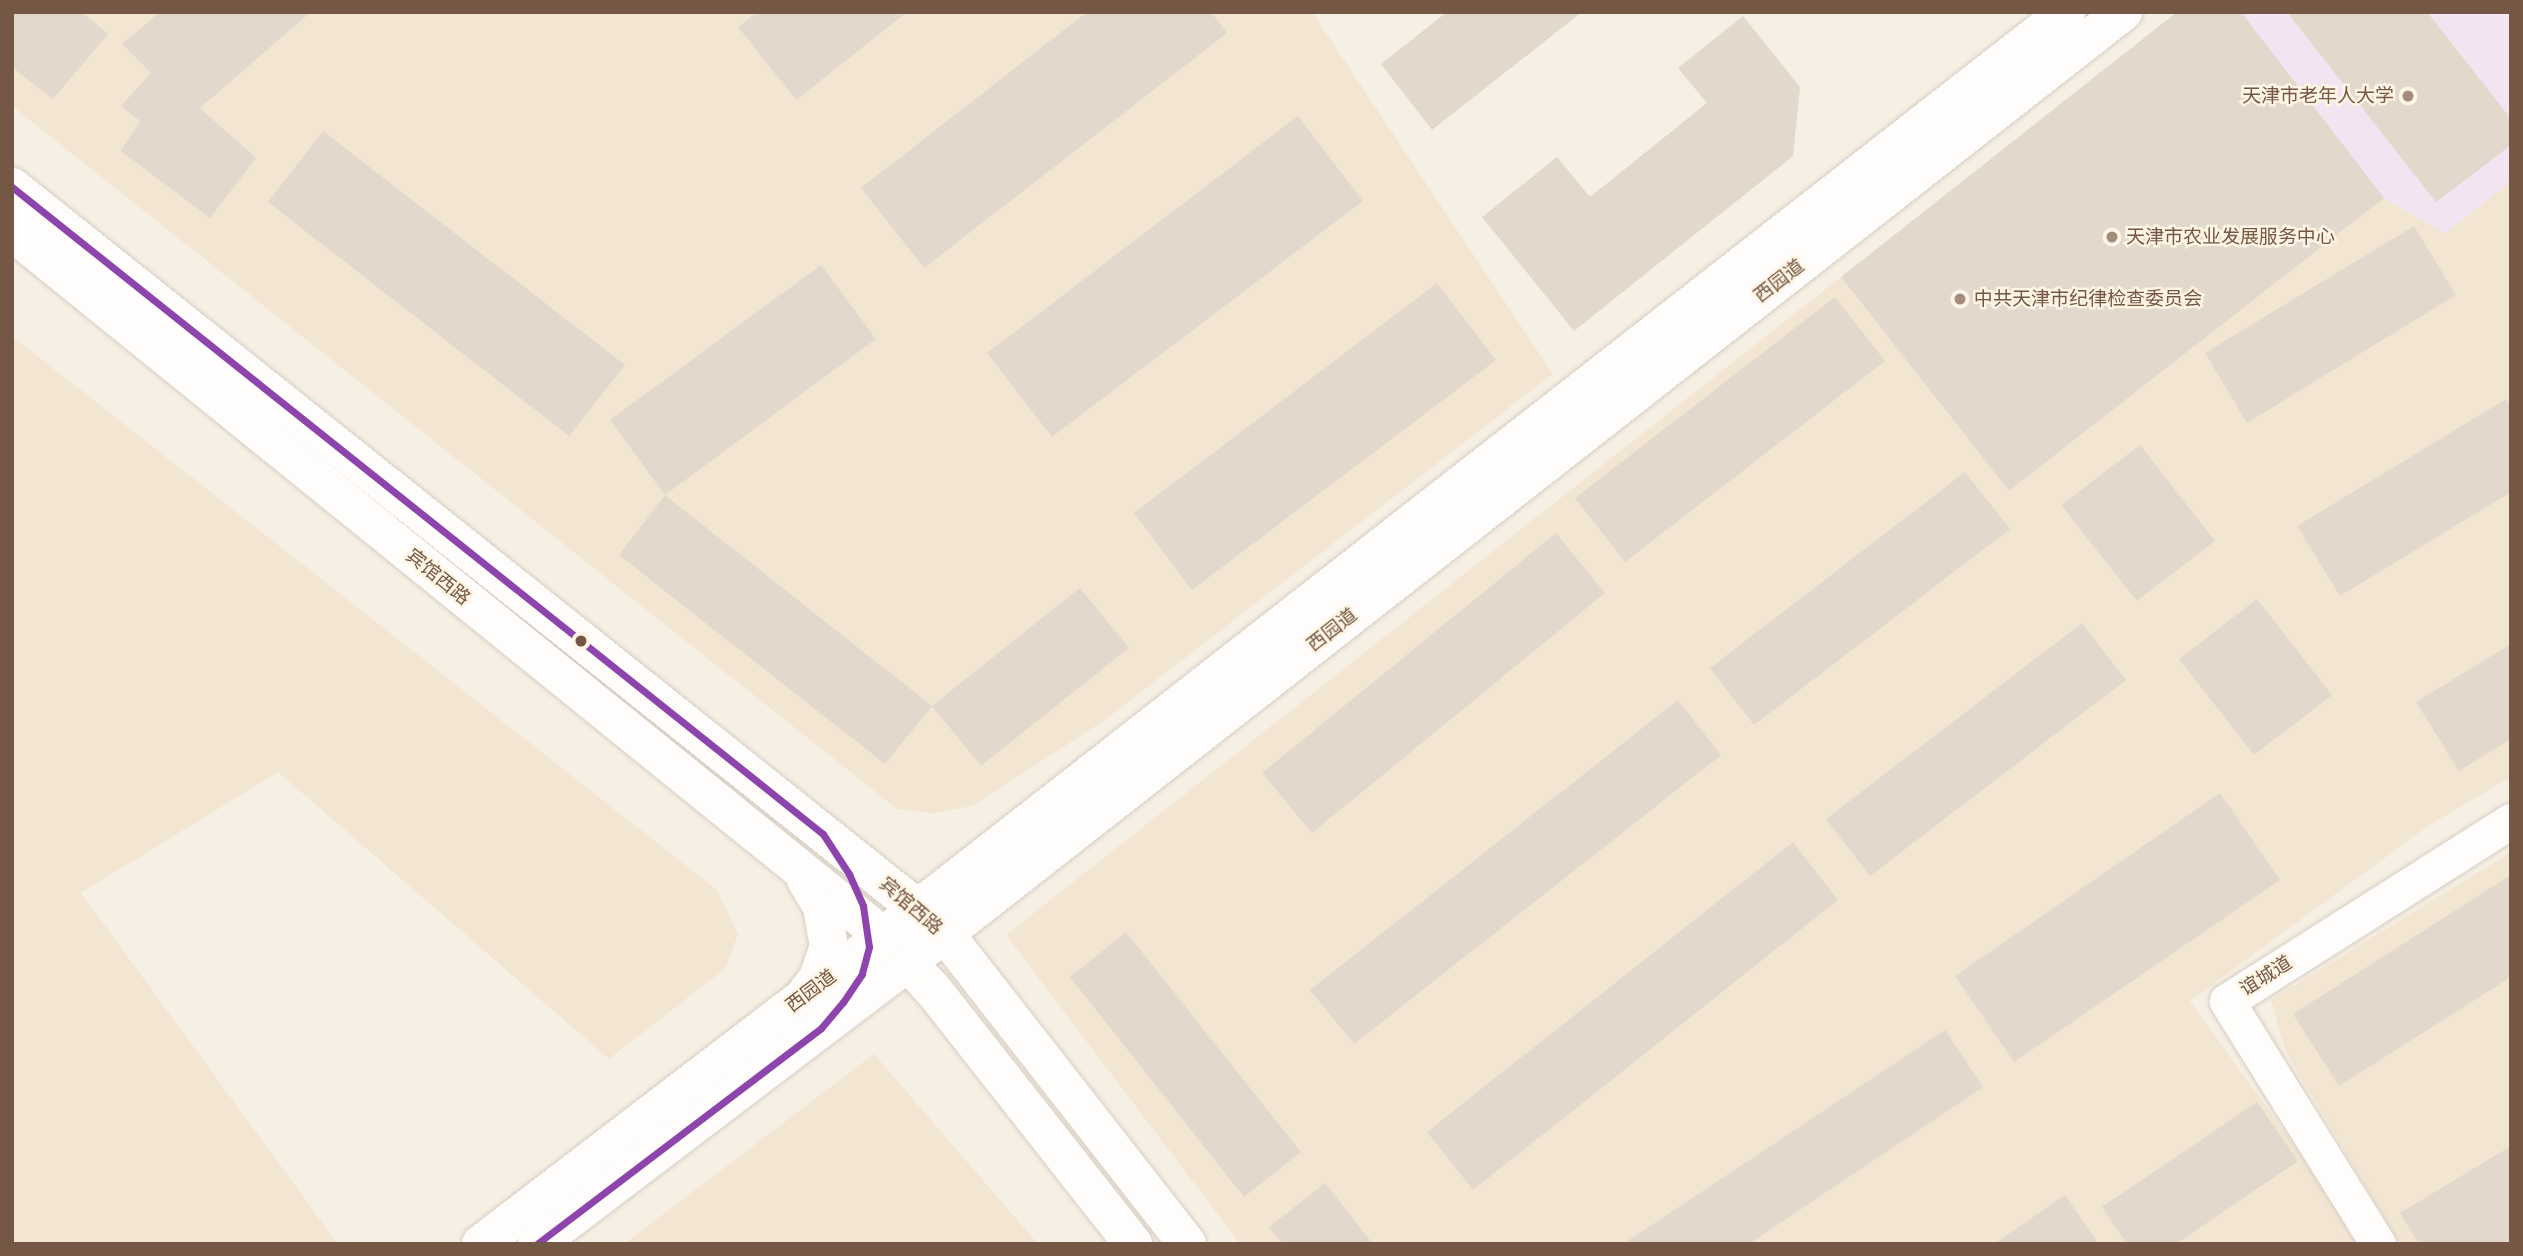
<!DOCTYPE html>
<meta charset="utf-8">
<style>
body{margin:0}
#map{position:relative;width:2523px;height:1256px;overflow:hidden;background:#f6f0e4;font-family:Figtree,"Noto Sans SC",sans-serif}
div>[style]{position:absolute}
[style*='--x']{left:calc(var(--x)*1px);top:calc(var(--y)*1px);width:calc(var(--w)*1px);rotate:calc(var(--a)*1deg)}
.residential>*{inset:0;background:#f2e6d3}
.education>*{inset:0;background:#f2e4f0}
.building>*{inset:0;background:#e2d8cc}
.roads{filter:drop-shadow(0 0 2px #d7cdc3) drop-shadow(0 0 2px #d7cdc3)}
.street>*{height:35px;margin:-17.5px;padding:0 17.5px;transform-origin:17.5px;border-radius:17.5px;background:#fefdfb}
.secondary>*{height:38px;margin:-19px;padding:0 19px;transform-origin:19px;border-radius:19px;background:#fefdfb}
.bus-1>*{height:7px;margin:-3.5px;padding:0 3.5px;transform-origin:3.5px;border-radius:3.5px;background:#8e44ad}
.dots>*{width:19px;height:19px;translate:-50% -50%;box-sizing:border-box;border:4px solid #fff5e4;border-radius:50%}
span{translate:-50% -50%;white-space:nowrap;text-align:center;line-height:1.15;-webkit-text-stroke:5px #fff5e4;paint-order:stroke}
.poi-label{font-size:19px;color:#745745}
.right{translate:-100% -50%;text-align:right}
.left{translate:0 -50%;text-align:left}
.street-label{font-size:19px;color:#745745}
.frame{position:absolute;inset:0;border:14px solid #745745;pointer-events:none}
</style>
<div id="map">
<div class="residential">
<div style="clip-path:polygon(12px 12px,1312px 12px,1553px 374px,1102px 722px,972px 806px,933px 813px,897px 809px,12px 106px)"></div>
<div style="clip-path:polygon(2511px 181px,2511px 777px,2428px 826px,2190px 1001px,2365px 1244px,1240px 1244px,1006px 935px,1841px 277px,2009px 491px,2384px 198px,2445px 233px)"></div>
<div style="clip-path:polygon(12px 336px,716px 889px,738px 934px,726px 968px,609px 1059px,278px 772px,81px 893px,338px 1244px,12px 1244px)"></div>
<div style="clip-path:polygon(2511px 852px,2511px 1244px,2400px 1244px,2286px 1052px,2271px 1000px)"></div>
<div style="clip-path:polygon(874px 1054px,1038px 1244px,624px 1244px)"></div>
</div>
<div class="education">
<div style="clip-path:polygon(2241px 12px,2511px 12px,2511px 181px,2445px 234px,2384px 198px)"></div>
</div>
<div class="building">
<div style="clip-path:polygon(12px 12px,82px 12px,108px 34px,53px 99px,12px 67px)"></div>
<div style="clip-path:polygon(160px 12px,311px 12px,200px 108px,256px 158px,210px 218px,121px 151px,140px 121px,121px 106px,151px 73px,122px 44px)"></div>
<div style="clip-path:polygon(757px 12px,907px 12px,796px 100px,738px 27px)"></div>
<div style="clip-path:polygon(1087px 12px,1211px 12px,1227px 33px,924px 268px,861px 188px)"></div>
<div style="clip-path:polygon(1447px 12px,1582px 12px,1432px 130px,1381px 64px)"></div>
<div style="clip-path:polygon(2177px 12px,2241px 12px,2384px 198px,2009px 491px,1841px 277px)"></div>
<div style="clip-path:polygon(2287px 12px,2427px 12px,2511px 119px,2511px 145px,2436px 202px)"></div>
<div style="clip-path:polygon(1743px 16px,1800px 87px,1793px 156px,1574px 331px,1482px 217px,1557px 157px,1590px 197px,1707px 103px,1678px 68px)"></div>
<div style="clip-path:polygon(1298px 116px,1363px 201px,1052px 437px,987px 353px)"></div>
<div style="clip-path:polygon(323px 131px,625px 365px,569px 436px,268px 202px)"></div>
<div style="clip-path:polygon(2414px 226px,2456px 295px,2247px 423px,2205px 353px)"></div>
<div style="clip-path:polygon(821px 265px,876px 339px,665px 495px,610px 420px)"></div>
<div style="clip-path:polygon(1437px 283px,1496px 360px,1192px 590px,1134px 513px)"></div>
<div style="clip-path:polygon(1835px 297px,1885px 361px,1625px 562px,1575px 498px)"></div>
<div style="clip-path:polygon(2506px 399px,2511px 407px,2511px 492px,2340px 596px,2297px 526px)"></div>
<div style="clip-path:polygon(2140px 445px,2215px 541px,2137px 601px,2061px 505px)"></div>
<div style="clip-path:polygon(1965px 472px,2010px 529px,1754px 725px,1710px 668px)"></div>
<div style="clip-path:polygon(665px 495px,932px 706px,885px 764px,619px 555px)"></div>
<div style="clip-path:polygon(1556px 533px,1605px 593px,1312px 833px,1262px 773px)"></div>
<div style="clip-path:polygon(1080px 588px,1129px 648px,981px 766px,932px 706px)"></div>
<div style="clip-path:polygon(2257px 599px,2332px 695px,2254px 755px,2179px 659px)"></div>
<div style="clip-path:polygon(2082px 623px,2126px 680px,1870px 876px,1826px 819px)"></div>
<div style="clip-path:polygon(2511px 644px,2511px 739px,2459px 771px,2416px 702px)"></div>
<div style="clip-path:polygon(1678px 700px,1721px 755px,1354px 1044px,1310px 990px)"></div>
<div style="clip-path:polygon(2220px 793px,2280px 880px,2014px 1062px,1955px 976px)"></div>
<div style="clip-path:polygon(1793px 842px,1838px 900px,1473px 1190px,1427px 1132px)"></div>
<div style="clip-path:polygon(2511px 875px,2511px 977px,2339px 1086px,2293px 1014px)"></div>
<div style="clip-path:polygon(1126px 932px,1301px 1152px,1244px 1197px,1070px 977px)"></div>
<div style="clip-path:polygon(1945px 1030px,1983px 1087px,1749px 1244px,1623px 1244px)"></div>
<div style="clip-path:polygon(2257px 1102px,2298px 1161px,2176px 1244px,2127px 1244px,2102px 1207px)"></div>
<div style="clip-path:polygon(2511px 1146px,2511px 1244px,2419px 1244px,2400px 1213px)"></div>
<div style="clip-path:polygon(1325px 1183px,1373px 1244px,1282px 1244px,1269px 1227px)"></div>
<div style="clip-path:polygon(2065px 1195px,2099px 1244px,1994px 1244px)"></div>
</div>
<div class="roads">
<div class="street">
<div style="--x:2378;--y:1244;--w:286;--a:-121.9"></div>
<div style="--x:2227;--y:1001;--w:336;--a:-32.4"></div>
</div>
<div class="secondary">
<div style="--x:12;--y:187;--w:1158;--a:38.55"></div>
<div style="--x:918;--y:909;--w:54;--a:45.7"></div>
<div style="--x:956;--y:948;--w:375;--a:52"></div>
<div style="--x:12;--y:232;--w:1120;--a:38.95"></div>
<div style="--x:883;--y:936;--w:75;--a:47.2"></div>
<div style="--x:934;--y:991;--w:322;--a:51.8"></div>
<div style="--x:806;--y:880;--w:31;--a:59"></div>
<div style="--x:822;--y:907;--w:40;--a:80"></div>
<div style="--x:829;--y:946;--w:34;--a:109"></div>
<div style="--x:818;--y:978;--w:16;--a:128"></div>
<div style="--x:481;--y:1244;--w:489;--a:-37.4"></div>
<div style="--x:869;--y:947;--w:1519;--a:-37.99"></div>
<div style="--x:537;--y:1244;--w:465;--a:-37.2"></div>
<div style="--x:907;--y:963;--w:1544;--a:-38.03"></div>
</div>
</div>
<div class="bus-1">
<div style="--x:12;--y:187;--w:1037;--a:38.58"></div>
<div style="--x:823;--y:834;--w:48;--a:57"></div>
<div style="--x:849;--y:874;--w:35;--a:66"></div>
<div style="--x:863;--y:906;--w:41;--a:81.7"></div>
<div style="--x:869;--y:947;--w:28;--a:105"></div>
<div style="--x:862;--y:974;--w:34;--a:124"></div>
<div style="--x:843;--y:1002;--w:35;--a:130"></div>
<div style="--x:820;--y:1029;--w:355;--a:142.8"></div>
</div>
<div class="dots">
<div style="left:2408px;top:96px;background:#a28d7d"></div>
<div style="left:2112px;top:237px;background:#a28d7d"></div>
<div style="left:1960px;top:299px;background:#a28d7d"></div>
<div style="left:581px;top:641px;background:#745745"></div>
</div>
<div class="poi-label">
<span class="right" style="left:2394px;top:96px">天津市老年人大学</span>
<span class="left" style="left:2126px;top:237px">天津市农业发展服务中心</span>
<span class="left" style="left:1974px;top:299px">中共天津市纪律检查委员会</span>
</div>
<div class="street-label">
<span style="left:1779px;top:281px;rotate:-38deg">西园道</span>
<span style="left:438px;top:577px;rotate:39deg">宾馆西路</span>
<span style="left:1332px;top:630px;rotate:-38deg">西园道</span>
<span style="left:911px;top:906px;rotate:41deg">宾馆西路</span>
<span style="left:2266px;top:976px;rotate:-32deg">谊城道</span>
<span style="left:811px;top:991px;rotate:-37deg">西园道</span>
</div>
<div class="frame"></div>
</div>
